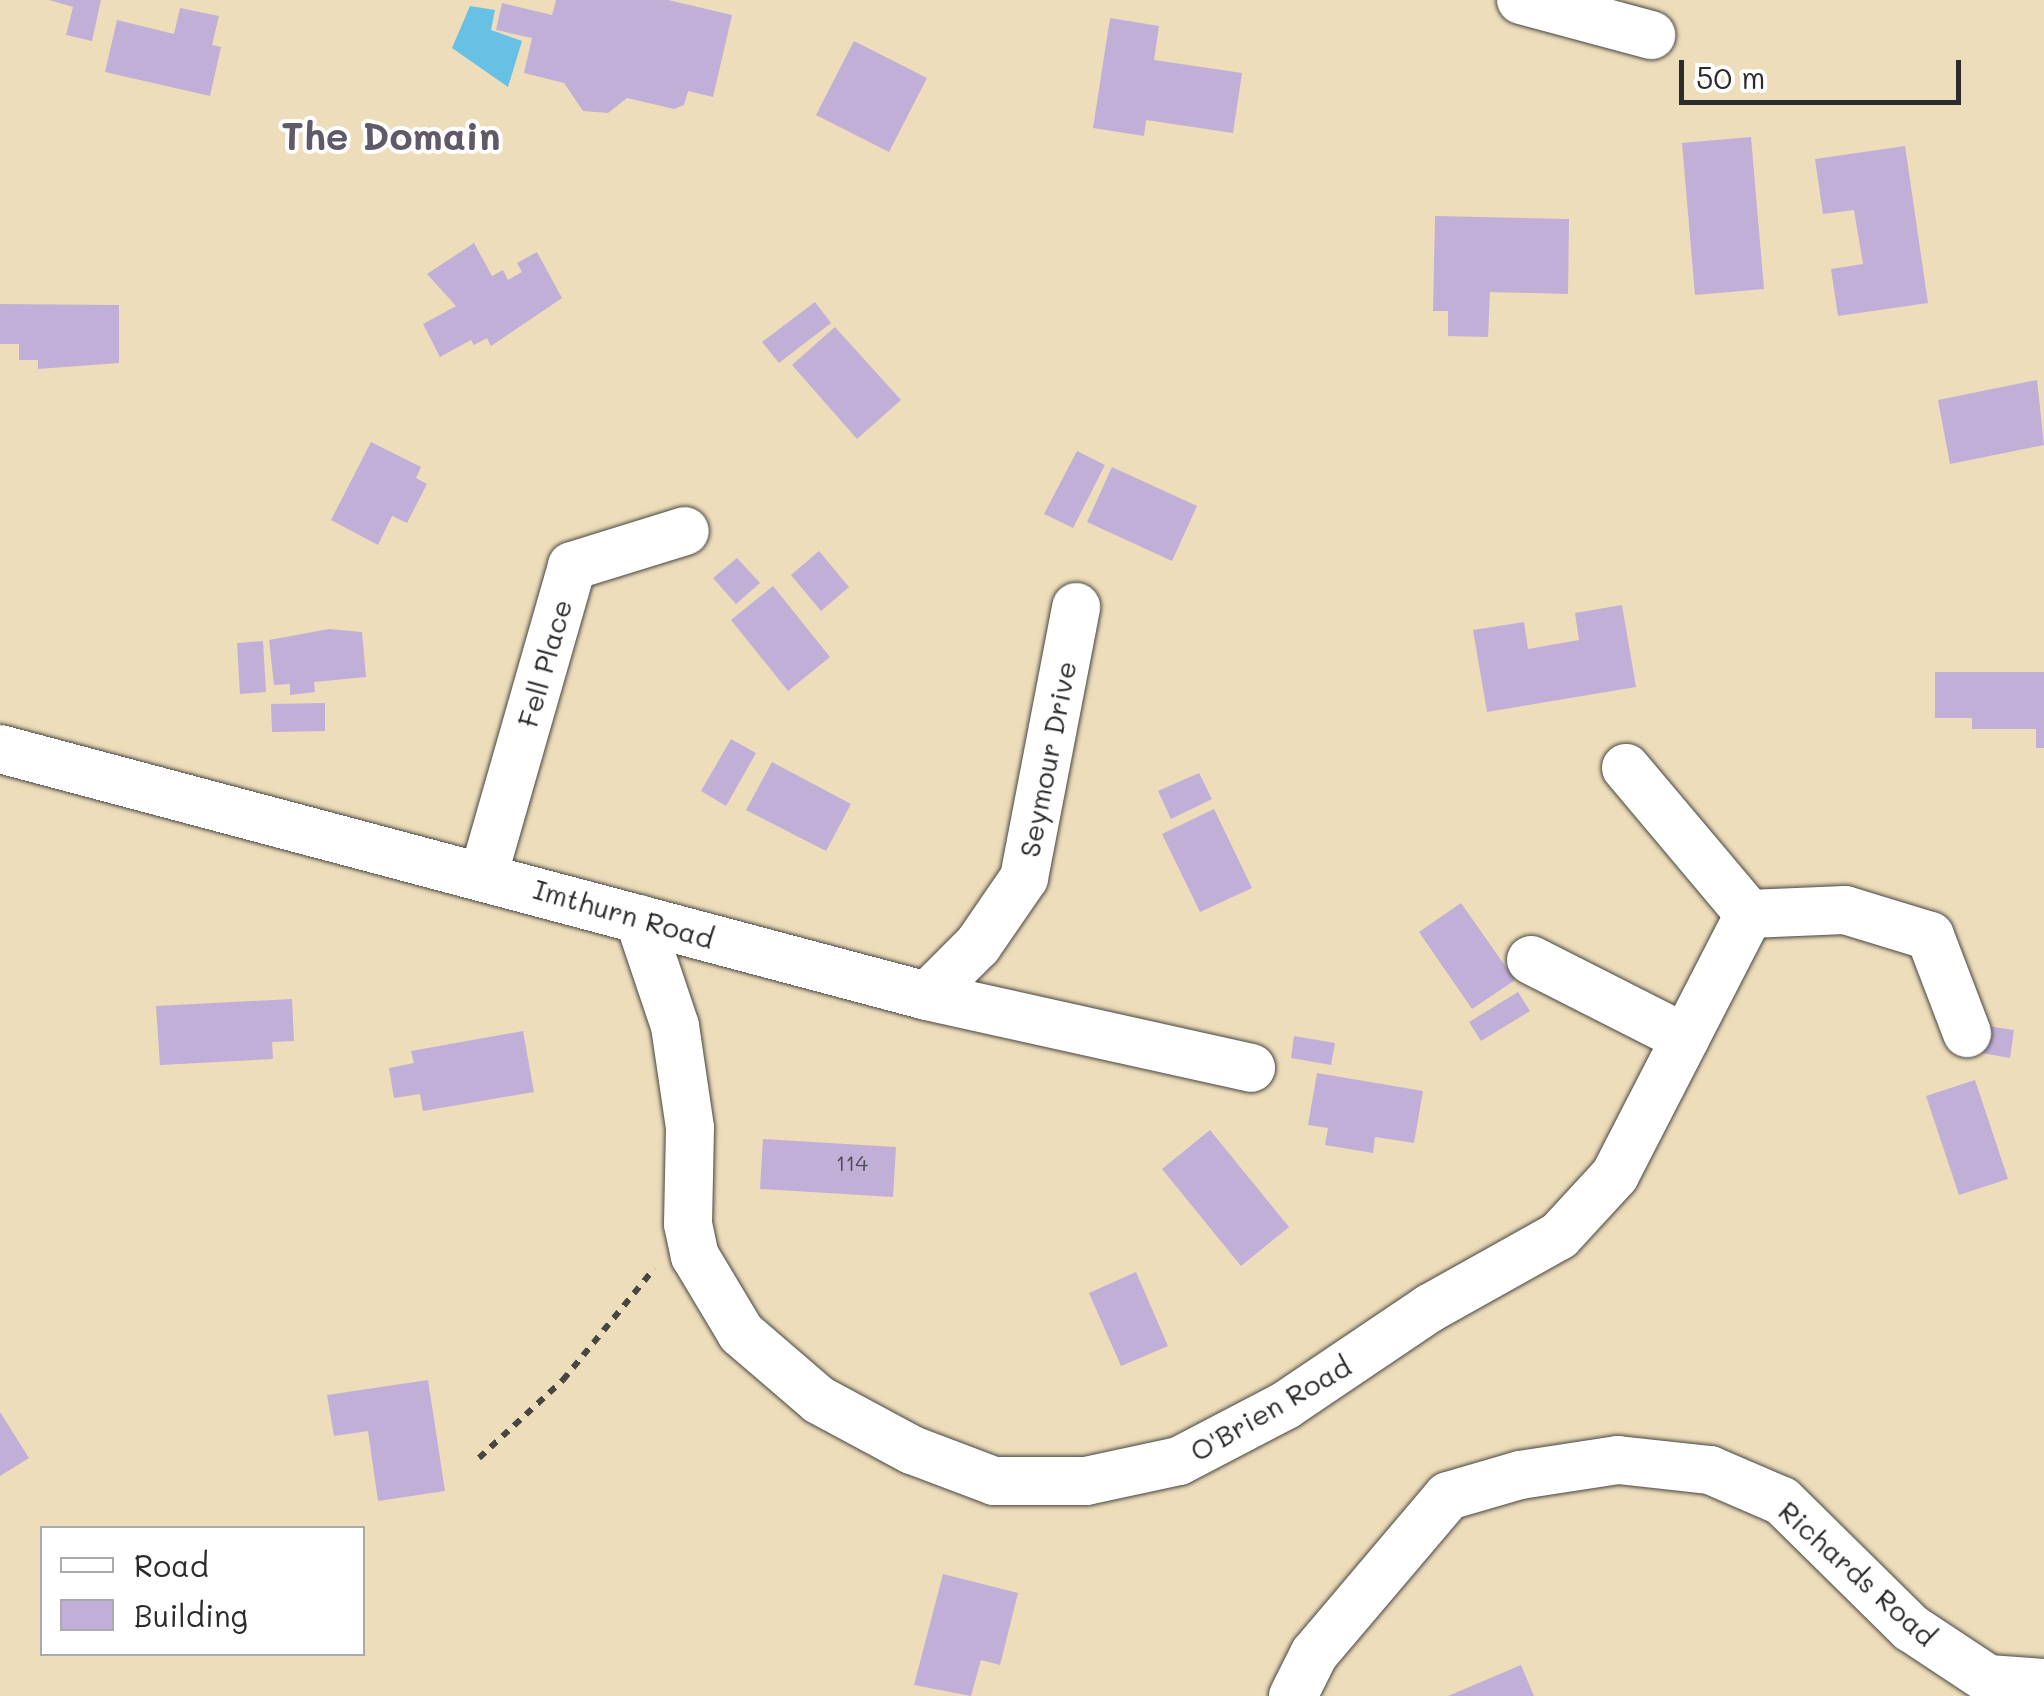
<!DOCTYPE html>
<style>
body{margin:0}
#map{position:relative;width:2044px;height:1696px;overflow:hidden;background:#edddbb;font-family:Mali,sans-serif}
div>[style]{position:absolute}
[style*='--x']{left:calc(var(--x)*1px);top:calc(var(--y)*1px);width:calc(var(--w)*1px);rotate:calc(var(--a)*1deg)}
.water>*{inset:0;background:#67c1e5}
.building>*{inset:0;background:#c2afd8}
.path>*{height:6px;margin-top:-3px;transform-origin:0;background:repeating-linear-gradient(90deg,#484641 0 8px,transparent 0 16px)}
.roads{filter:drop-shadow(0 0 2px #484641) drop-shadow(0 0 2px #484641)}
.minor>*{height:48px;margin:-24px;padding:0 24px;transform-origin:24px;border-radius:24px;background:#fff}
span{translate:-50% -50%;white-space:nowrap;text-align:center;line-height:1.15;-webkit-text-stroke:8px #fff;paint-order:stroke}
.number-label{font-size:22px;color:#514c56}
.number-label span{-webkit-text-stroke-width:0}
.street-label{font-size:28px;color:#2b2b2b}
.district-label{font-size:38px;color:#605968;font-weight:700}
.legend{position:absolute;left:40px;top:1526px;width:325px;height:130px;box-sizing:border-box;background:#fff;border:2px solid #aaa;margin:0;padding:12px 18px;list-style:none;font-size:30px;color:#2b2b2b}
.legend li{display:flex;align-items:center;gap:20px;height:50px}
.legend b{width:50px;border:2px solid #aaa}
.scale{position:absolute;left:1679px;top:60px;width:282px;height:45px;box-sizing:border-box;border:5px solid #2b2b2b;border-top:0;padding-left:12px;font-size:30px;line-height:35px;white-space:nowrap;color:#2b2b2b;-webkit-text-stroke:8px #fff;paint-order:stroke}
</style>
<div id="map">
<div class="water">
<div style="clip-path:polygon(470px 6px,495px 10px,491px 30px,522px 41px,508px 87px,452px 48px)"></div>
</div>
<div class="building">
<div style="clip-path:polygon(49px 0,101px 0,92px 41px,66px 35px,73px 7px)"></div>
<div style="clip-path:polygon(556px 0,668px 0,732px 15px,713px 97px,688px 91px,684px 105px,674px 109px,627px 98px,608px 113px,583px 111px,564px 83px,524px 73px,532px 38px,496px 30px,502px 3px,552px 15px)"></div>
<div style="clip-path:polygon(180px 8px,219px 16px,212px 45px,221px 47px,210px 96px,105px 72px,117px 20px,174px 34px)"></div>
<div style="clip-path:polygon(1110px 18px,1159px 26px,1154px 60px,1242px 73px,1233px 133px,1146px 120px,1144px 136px,1093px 128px)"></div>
<div style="clip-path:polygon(854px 41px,927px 78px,889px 152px,816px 115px)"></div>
<div style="clip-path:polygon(1751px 137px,1764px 289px,1695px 295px,1682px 143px)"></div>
<div style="clip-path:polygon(1905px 146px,1928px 303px,1838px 316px,1831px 269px,1863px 264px,1854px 210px,1823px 214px,1815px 159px)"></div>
<div style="clip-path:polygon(1435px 216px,1569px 219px,1568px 294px,1490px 292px,1488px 337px,1448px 336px,1448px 311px,1433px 311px)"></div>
<div style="clip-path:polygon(474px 243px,492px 276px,503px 270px,508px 280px,522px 272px,517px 263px,537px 252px,562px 298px,491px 346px,487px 338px,474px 345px,471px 340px,440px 357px,423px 324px,456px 306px,427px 274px)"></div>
<div style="clip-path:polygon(815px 302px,831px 323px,779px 363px,762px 342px)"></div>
<div style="clip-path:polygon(0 304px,119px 305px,119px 363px,38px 369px,38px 360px,19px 360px,19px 344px,0 344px)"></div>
<div style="clip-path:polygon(835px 327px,901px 400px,857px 439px,792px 365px)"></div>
<div style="clip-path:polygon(2037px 380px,2044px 445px,1950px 464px,1938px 400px)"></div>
<div style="clip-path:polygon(371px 442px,421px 467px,416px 478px,427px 484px,407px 523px,392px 516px,378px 545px,331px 520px)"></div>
<div style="clip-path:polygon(1077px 451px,1105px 465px,1073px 528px,1044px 514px)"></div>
<div style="clip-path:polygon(1112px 467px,1197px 506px,1172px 561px,1087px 522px)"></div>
<div style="clip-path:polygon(819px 551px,849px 587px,821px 611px,791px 575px)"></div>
<div style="clip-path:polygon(737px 558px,760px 583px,736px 604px,713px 578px)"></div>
<div style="clip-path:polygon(773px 586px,830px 657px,788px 691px,731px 620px)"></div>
<div style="clip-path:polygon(1622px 605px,1636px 687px,1487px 712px,1473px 630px,1524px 622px,1528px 649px,1579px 640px,1575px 613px)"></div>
<div style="clip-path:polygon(329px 629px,362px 632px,366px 677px,314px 682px,315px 692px,290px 695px,290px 684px,274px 685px,269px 640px)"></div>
<div style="clip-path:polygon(263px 641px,266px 692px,240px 694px,237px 643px)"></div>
<div style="clip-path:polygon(1935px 672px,2044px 672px,2044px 748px,2036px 748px,2036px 729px,1972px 729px,1972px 718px,1935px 718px)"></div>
<div style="clip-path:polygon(325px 703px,325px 731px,272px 732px,271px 704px)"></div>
<div style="clip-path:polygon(731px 739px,756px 753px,726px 806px,701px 791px)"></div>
<div style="clip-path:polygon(772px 762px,851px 804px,826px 851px,746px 810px)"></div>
<div style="clip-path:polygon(1199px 773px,1212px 799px,1171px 819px,1158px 791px)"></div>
<div style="clip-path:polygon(1214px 809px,1252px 888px,1200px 912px,1162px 834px)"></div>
<div style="clip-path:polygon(1461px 903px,1515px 980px,1472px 1009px,1419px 932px)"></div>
<div style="clip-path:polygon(1518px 992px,1530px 1011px,1481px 1041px,1469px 1022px)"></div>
<div style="clip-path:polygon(292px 999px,294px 1041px,272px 1042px,273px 1059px,160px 1065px,156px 1006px)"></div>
<div style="clip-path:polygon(1987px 1026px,2014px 1030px,2010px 1058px,1982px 1053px)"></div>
<div style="clip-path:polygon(523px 1031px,534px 1092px,423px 1111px,420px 1094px,394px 1098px,389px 1068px,414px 1063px,411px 1051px)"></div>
<div style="clip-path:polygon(1294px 1036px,1335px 1043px,1331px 1065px,1291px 1058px)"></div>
<div style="clip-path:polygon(1317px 1073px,1423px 1091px,1414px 1143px,1375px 1137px,1373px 1153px,1325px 1145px,1328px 1128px,1308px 1125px)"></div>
<div style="clip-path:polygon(1975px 1080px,2008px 1179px,1959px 1195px,1926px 1096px)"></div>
<div style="clip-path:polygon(1210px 1130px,1289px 1227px,1241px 1266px,1162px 1169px)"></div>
<div style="clip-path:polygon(763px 1139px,896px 1147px,893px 1197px,760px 1189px)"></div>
<div style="clip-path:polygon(1136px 1272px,1168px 1346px,1121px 1366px,1089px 1293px)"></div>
<div style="clip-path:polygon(428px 1380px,445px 1491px,378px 1501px,368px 1431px,334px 1436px,327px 1395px)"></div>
<div style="clip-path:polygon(0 1412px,29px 1458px,0 1476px)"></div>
<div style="clip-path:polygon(943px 1574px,1018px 1593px,1000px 1665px,981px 1660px,971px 1696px,914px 1685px)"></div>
<div style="clip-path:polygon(1521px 1665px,1534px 1696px,1448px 1696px)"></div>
</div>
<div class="path">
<div style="--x:479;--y:1458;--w:115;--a:-42.9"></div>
<div style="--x:563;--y:1380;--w:144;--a:-50.7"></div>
</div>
<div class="roads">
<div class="minor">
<div style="--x:1521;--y:0;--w:135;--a:15.1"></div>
<div style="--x:0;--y:749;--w:959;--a:14.92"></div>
<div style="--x:927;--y:996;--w:332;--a:12.5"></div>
<div style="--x:484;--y:873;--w:319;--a:-74"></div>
<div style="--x:572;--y:566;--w:118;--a:-17.2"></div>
<div style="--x:1749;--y:914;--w:96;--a:-2.4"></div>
<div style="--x:1845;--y:910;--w:89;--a:17"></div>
<div style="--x:1930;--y:936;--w:104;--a:69.1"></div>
<div style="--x:639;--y:919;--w:113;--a:71.4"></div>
<div style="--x:675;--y:1026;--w:103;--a:81.6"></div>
<div style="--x:690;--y:1128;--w:96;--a:91.2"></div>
<div style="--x:688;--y:1224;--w:33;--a:78"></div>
<div style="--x:695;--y:1256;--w:90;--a:59.1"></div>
<div style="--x:741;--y:1333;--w:103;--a:40.7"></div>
<div style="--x:819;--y:1400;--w:106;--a:28.3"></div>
<div style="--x:912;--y:1450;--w:88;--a:20.7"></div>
<div style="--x:994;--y:1481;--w:92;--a:0"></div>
<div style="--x:1086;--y:1481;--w:95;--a:-12.1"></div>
<div style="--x:1179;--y:1461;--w:121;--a:-27.6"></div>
<div style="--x:1286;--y:1405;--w:174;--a:-34"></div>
<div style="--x:1430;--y:1308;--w:148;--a:-29.2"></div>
<div style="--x:1559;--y:1236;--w:83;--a:-47.4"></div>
<div style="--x:1615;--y:1175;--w:293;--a:-62.8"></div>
<div style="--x:1749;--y:914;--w:191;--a:-130.1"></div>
<div style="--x:1531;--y:960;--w:173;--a:26.9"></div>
<div style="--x:927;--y:996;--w:72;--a:-45"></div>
<div style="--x:978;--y:945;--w:81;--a:-55.5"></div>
<div style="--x:1024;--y:878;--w:276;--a:-79.1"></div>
<div style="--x:1293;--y:1696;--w:47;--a:-63.4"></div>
<div style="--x:1314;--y:1654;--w:207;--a:-49.7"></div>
<div style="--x:1448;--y:1496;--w:75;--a:-16.3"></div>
<div style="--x:1520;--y:1475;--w:99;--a:-8.7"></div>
<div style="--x:1618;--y:1460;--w:93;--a:6.2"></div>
<div style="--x:1710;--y:1470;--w:78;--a:23.3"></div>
<div style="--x:1782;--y:1501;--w:181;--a:44.6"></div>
<div style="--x:1911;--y:1628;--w:92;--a:33.5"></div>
<div style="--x:1988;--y:1679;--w:56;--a:4.1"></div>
</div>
</div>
<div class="number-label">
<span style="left:852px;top:1163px">114</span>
</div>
<div class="street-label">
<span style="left:544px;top:663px;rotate:-74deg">Fell Place</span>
<span style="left:1047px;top:759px;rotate:-79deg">Seymour Drive</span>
<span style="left:624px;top:913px;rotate:16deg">Imthurn Road</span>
<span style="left:1270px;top:1408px;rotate:-30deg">O'Brien Road</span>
<span style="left:1858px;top:1573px;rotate:42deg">Richards Road</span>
</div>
<div class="district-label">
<span style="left:391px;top:136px">The Domain</span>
</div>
<ul class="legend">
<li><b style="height:12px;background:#fff"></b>Road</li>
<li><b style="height:28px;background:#c2afd8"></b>Building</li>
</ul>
<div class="scale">50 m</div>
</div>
